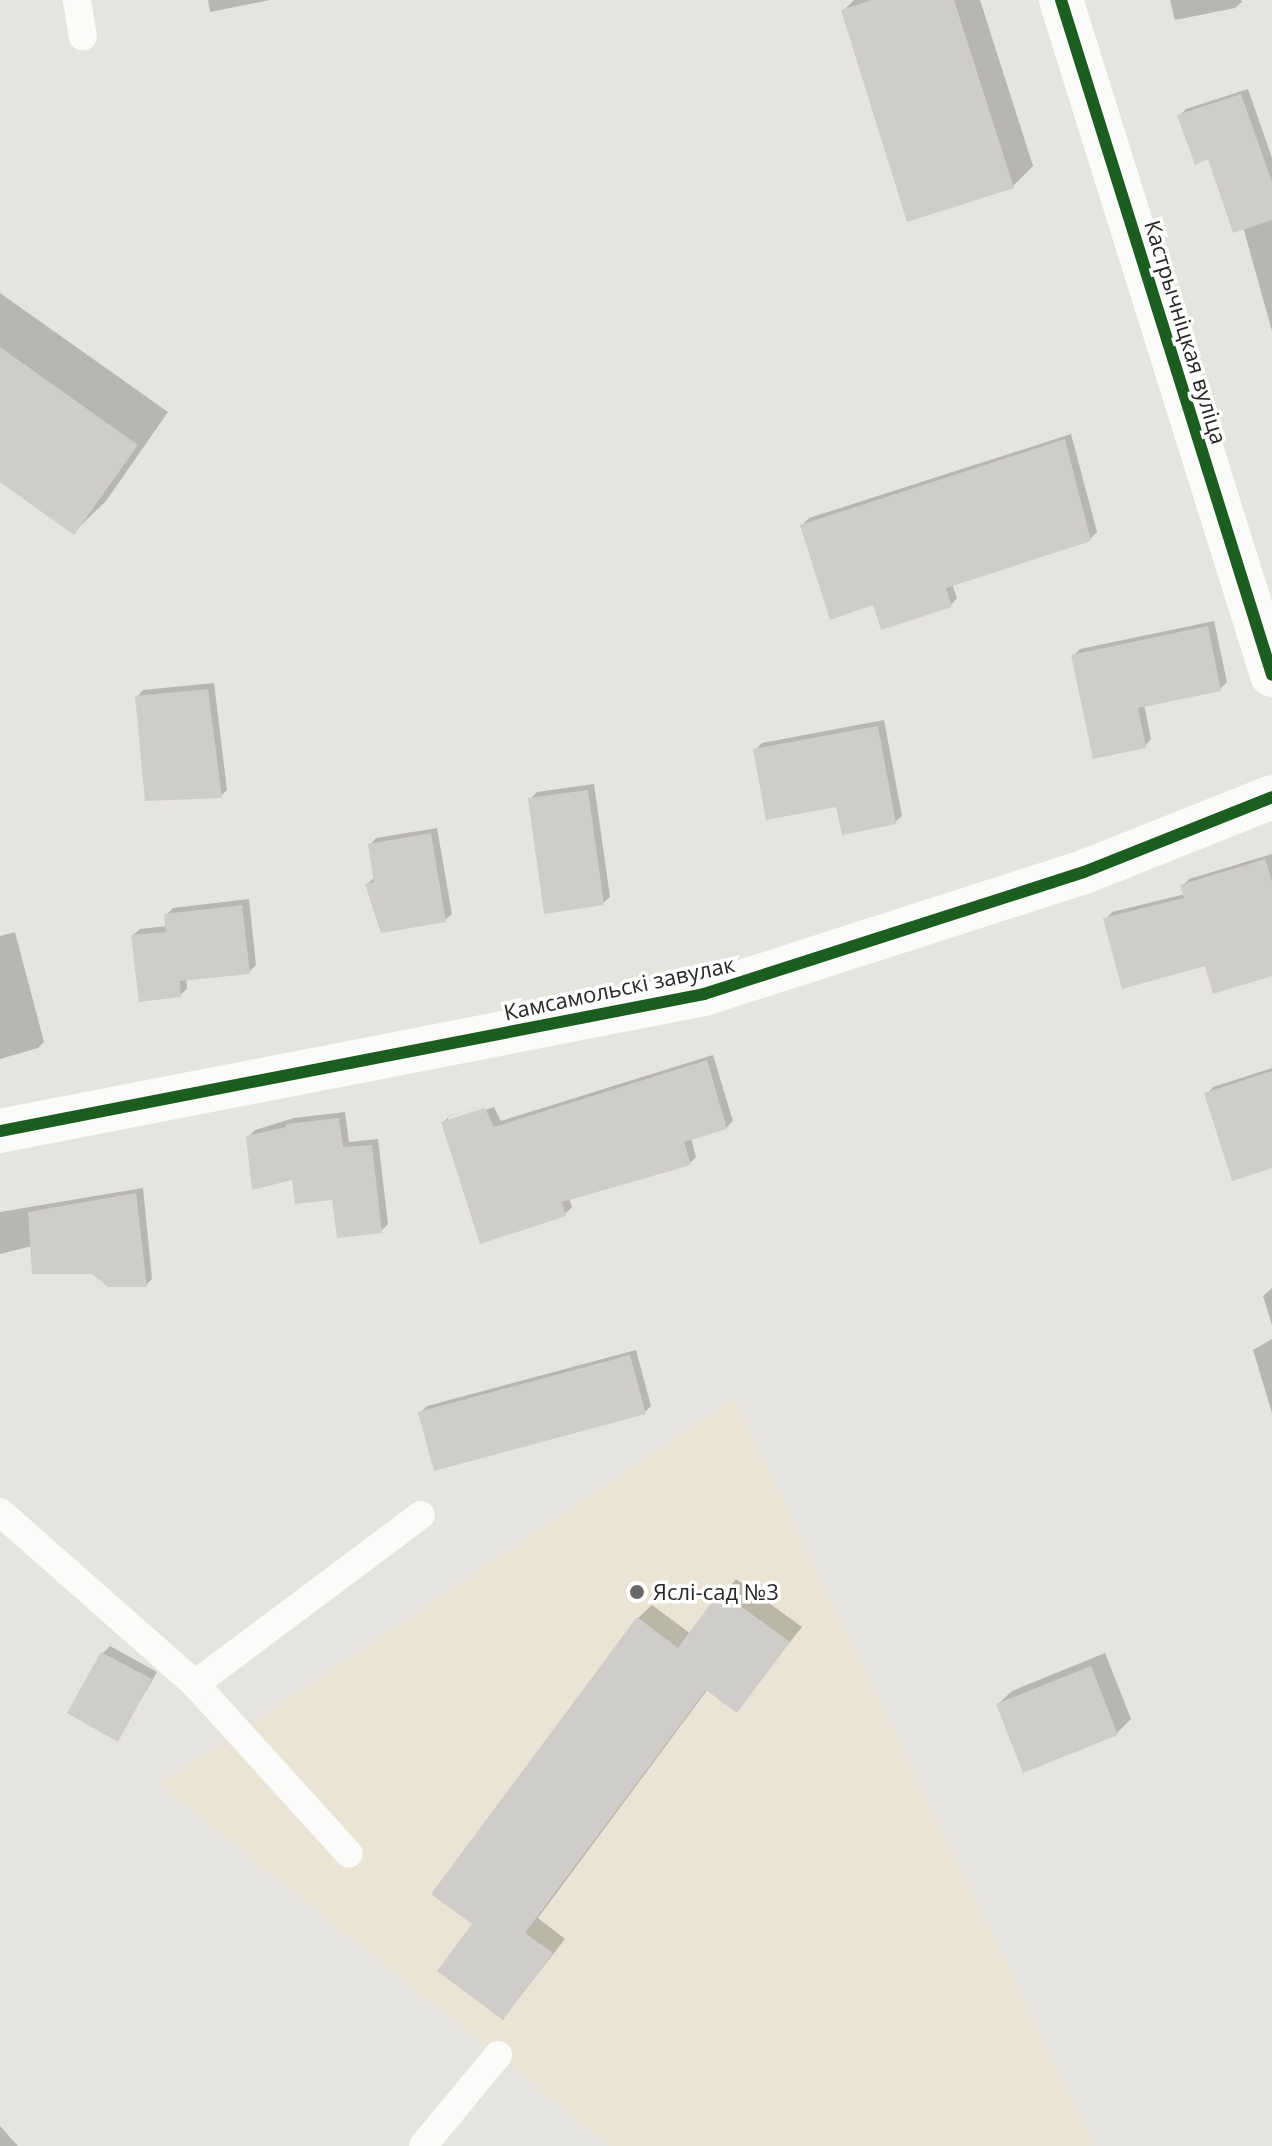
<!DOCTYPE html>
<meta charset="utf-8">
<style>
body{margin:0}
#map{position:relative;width:1272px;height:2146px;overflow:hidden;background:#e6e4de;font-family:"Open Sans",sans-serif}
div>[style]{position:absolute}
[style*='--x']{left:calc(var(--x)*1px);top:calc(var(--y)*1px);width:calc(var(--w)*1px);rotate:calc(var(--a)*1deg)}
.education>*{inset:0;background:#e9e4d3}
.shadow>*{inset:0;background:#0003}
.building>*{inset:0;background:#cfcdc9}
.lane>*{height:28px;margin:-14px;padding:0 14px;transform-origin:14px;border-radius:14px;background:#fbfbfa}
.street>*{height:44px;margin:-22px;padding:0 22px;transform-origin:22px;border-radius:22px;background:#fbfbfa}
.cycleway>*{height:12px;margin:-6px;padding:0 6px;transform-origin:6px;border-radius:6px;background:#1b5e20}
.dots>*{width:22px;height:22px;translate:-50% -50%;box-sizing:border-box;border:4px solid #fff;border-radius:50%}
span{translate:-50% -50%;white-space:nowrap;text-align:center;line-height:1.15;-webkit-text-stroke:7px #fff;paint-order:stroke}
.street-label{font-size:22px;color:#282828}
.poi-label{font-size:22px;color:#282828}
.left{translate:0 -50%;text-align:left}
</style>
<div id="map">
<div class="education">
<div style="clip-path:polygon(734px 1400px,1094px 2146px,611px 2146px,161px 1784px)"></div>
</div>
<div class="shadow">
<div style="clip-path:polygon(208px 0,270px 0,210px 12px)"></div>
<div style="clip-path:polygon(854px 0,980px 0,1033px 166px,1013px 186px,843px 11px)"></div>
<div style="clip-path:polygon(1170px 0,1241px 0,1242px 2px,1235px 8px,1175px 20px)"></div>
<div style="clip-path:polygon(1248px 89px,1272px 158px,1272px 331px,1243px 227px,1210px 156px,1179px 116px,1186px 109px)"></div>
<div style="clip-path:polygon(0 293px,168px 412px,106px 501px,74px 532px,0 480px)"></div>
<div style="clip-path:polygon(1071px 434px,1097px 532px,1090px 539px,952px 584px,957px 598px,951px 605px,875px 603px,802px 525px,809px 518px)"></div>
<div style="clip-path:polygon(1214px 621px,1227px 682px,1220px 689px,1144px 704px,1151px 739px,1145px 746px,1074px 655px,1080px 649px)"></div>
<div style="clip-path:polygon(214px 683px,227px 790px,221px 796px,137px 697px,143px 690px)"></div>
<div style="clip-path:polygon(884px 720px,902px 816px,895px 822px,838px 804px,755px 750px,762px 743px)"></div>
<div style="clip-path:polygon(594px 784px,610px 897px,603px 903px,530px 799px,537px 792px)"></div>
<div style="clip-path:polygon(437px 828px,452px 914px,445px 920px,367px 884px,374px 878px,370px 845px,376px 838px)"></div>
<div style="clip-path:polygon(1272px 854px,1272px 974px,1206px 964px,1106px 919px,1112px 912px,1185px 894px,1183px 885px,1189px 879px)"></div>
<div style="clip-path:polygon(249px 899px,256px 965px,249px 972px,186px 978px,187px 989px,180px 995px,133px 935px,140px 929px,168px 926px,166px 915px,173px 908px)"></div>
<div style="clip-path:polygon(15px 932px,44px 1042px,38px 1048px,0 1059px,0 936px)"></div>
<div style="clip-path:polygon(713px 1055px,733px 1121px,726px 1128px,691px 1138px,696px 1157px,690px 1163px,569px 1198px,572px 1207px,565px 1214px,481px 1241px,443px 1122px,450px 1116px,492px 1102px,448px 1117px,448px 1122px,494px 1107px,501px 1121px)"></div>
<div style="clip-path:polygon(1272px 1068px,1272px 1166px,1207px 1094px,1213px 1087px)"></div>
<div style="clip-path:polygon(345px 1112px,349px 1142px,378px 1139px,388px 1224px,381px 1231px,334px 1198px,294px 1178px,248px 1137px,255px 1130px,294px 1118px)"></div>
<div style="clip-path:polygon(143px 1188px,152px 1279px,146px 1285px,93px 1272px,32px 1246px,0 1254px,0 1212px)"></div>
<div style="clip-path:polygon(1272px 1288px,1272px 1325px,1263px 1296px)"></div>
<div style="clip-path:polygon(1272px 1339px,1272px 1413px,1253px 1350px)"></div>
<div style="clip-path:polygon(636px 1350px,651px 1406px,645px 1412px,420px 1413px,427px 1406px)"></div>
<div style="clip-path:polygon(736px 1579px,802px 1627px,736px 1710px,708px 1689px,538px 1918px,565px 1939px,503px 2018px,475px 1924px,638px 1618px,652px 1605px,691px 1634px)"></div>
<div style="clip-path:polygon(110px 1646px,157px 1672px,118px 1739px,103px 1653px)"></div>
<div style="clip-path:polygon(1105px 1653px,1131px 1719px,1117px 1733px,1025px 1770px,998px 1704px,1012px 1691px)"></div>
<div style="clip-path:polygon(0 2126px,18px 2146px,0 2146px)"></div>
</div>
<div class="building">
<div style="clip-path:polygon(872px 0,954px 0,1014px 188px,907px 222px,841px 10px)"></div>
<div style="clip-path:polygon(1241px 94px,1272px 182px,1272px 220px,1233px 233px,1208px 159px,1195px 165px,1177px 115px)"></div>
<div style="clip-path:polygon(0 347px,138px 445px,74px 535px,0 482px)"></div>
<div style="clip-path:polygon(1065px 439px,1091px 541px,946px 588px,952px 607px,881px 630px,873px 605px,830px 620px,800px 525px)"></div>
<div style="clip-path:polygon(1208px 626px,1221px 691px,1138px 708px,1146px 748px,1093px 759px,1071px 655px)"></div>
<div style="clip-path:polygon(208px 689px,222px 798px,145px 801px,135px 696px)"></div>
<div style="clip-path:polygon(878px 726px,896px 824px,842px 835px,836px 807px,766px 820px,753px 749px)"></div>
<div style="clip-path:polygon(588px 790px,604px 905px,544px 914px,528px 798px)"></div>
<div style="clip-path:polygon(431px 833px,446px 922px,381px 933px,365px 884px,374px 882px,368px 844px)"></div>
<div style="clip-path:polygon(1265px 859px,1272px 881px,1272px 976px,1213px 994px,1205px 966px,1122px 989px,1103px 918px,1184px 898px,1180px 885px)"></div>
<div style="clip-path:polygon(242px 905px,250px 974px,180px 981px,181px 997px,139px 1002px,131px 935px,166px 932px,164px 914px)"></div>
<div style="clip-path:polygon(707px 1060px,727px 1129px,684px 1142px,691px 1165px,562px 1202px,566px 1216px,480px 1244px,441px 1122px,485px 1108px,494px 1127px)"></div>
<div style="clip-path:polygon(1272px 1071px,1272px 1168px,1232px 1181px,1204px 1093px)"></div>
<div style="clip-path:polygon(339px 1118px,343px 1147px,372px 1145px,382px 1233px,337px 1238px,332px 1200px,295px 1204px,292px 1180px,252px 1190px,246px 1136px,286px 1127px,286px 1124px)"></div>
<div style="clip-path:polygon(136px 1193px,147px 1287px,108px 1287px,92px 1274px,32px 1274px,28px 1212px)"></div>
<div style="clip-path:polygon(630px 1355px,646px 1414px,434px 1471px,418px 1412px)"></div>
<div style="clip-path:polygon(720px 1591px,790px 1642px,737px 1713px,706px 1690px,525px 1933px,553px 1953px,503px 2020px,437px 1971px,472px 1924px,431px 1894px,637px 1617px,678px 1648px)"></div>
<div style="clip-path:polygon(101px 1652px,152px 1679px,118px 1742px,67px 1713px)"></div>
<div style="clip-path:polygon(1091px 1666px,1118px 1735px,1023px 1773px,996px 1704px)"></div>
</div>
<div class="lane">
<div style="--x:77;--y:0;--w:37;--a:81"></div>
<div style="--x:0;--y:1512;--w:260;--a:41.4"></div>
<div style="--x:195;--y:1684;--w:229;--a:47.8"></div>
<div style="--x:195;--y:1684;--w:282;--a:-36.8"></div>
<div style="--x:423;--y:2146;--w:118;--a:-50.5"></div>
</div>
<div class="street">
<div style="--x:1061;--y:0;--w:707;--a:72.64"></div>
<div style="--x:0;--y:1131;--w:717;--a:-11.01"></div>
<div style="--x:704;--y:994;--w:399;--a:-17.8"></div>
<div style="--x:1084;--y:872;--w:202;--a:-21.7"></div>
</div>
<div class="cycleway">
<div style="--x:1061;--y:0;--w:707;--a:72.64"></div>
<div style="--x:0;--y:1131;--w:717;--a:-11.01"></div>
<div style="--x:704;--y:994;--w:399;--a:-17.8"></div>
<div style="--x:1084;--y:872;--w:202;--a:-21.7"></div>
</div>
<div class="dots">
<div style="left:637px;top:1592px;background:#6a6a68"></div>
</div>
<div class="street-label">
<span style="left:1186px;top:332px;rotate:73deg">Кастрычніцкая вуліца</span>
<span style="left:619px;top:988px;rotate:-12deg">Камсамольскі завулак</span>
</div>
<div class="poi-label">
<span class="left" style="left:653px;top:1592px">Яслі-сад №3</span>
</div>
</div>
